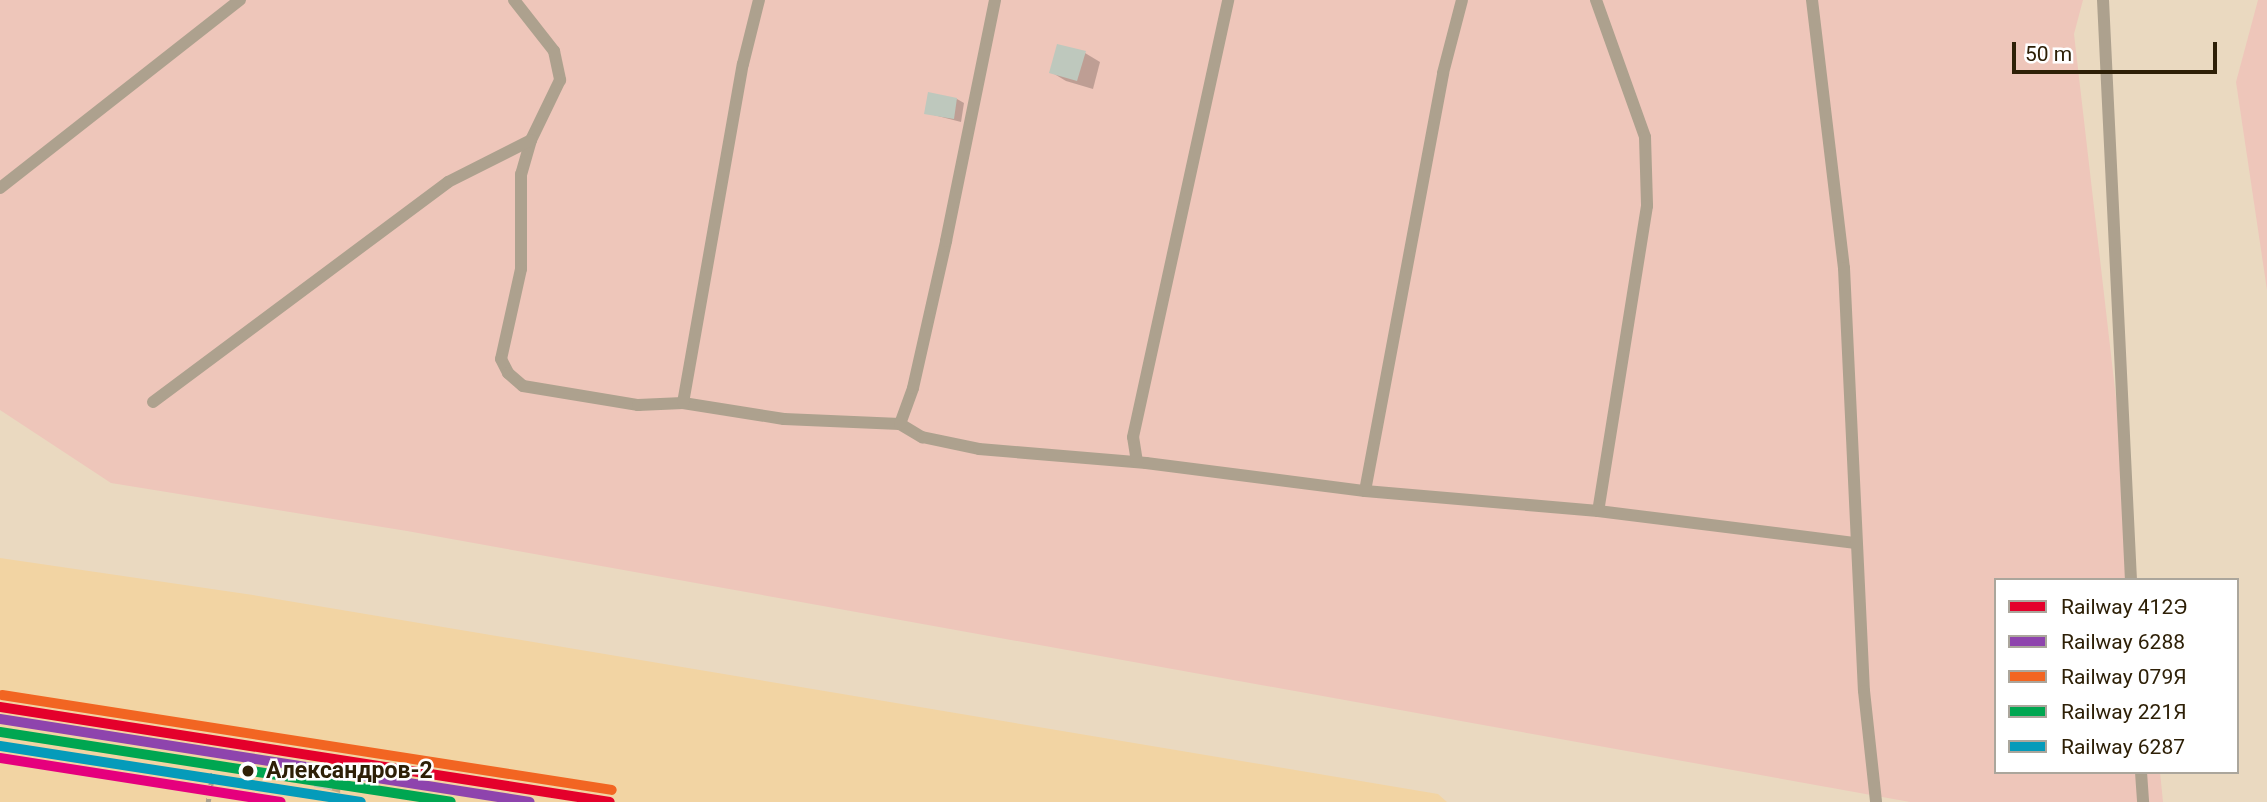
<!DOCTYPE html>
<meta charset="utf-8">
<style>
body{margin:0}
#map{position:relative;width:2267px;height:802px;overflow:hidden;background:#ead9c0;font-family:Roboto,sans-serif}
div>[style]{position:absolute}
[style*='--x']{left:calc(var(--x)*1px);top:calc(var(--y)*1px);width:calc(var(--w)*1px);rotate:calc(var(--a)*1deg)}
.built>*{inset:0;background:#f2d4a3}
.green>*{inset:0;background:#eec6ba}
.shadow>*{inset:0;background:#0003}
.building>*{inset:0;background:#bec8bd}
.path>*{height:4.5px;margin-top:-2.25px;transform-origin:0;background:repeating-linear-gradient(90deg,#aa9f8d 0 3.5px,transparent 0 8.5px)}
.service>*{height:12px;margin:-6px;padding:0 6px;transform-origin:6px;border-radius:6px;background:#ada18e}
.rail-1>*{height:10px;margin:-5px;padding:0 5px;transform-origin:5px;border-radius:5px;background:#e4002b}
.rail-2>*{height:10px;margin:-5px;padding:0 5px;transform-origin:5px;border-radius:5px;background:#8e44ad}
.rail-3>*{height:10px;margin:-5px;padding:0 5px;transform-origin:5px;border-radius:5px;background:#f26522}
.rail-4>*{height:10px;margin:-5px;padding:0 5px;transform-origin:5px;border-radius:5px;background:#00a651}
.rail-5>*{height:10px;margin:-5px;padding:0 5px;transform-origin:5px;border-radius:5px;background:#059bba}
.rail-6>*{height:10px;margin:-5px;padding:0 5px;transform-origin:5px;border-radius:5px;background:#e5007d}
.dots>*{width:19px;height:19px;translate:-50% -50%;box-sizing:border-box;border:4px solid #fff;border-radius:50%}
span{translate:-50% -50%;white-space:nowrap;text-align:center;line-height:1.15;-webkit-text-stroke:5px #fff;paint-order:stroke}
.stop-label{font-size:23px;color:#2e2007;font-weight:700}
.left{translate:0 -50%;text-align:left}
.legend{position:absolute;left:1994px;top:578px;width:245px;height:196px;box-sizing:border-box;background:#fff;border:2px solid #aba69c;margin:0;padding:9px 12px;list-style:none;font-size:21px;color:#2e2007}
.legend li{display:flex;align-items:center;gap:14px;height:35px}
.legend b{width:35px;border:2px solid #aba69c}
.scale{position:absolute;left:2012px;top:42px;width:205px;height:32px;box-sizing:border-box;border:4px solid #2e2007;border-top:0;padding-left:9px;font-size:21px;line-height:24px;white-space:nowrap;color:#2e2007;-webkit-text-stroke:5px #fff;paint-order:stroke}
</style>
<div id="map">
<div class="built">
<div style="clip-path:polygon(0 558px,253px 595px,1438px 794px,1447px 802px,0 802px)"></div>
</div>
<div class="green">
<div style="clip-path:polygon(0 0,2083px 0,2074px 34px,2137px 580px,1996px 580px,1996px 772px,2160px 772px,2163px 802px,1910px 802px,407px 531px,111px 483px,0 410px)"></div>
<div style="clip-path:polygon(2258px 0,2267px 0,2267px 290px,2236px 82px)"></div>
</div>
<div class="shadow">
<div style="clip-path:polygon(1085px 53px,1100px 62px,1093px 89px,1066px 81px,1051px 72px)"></div>
<div style="clip-path:polygon(957px 99px,964px 103px,961px 122px,926px 113px)"></div>
<div style="clip-path:polygon(317px 777px,341px 783px,340px 793px,316px 786px)"></div>
</div>
<div class="building">
<div style="clip-path:polygon(1057px 44px,1086px 51px,1077px 81px,1049px 73px)"></div>
<div style="clip-path:polygon(928px 92px,957px 98px,954px 119px,924px 114px)"></div>
<div style="clip-path:polygon(316px 775px,334px 778px,332px 790px,314px 787px)"></div>
</div>
<div class="path">
<div style="--x:208;--y:802;--w:33;--a:-81"></div>
</div>
<div class="service">
<div style="--x:514;--y:0;--w:65;--a:51.9"></div>
<div style="--x:554;--y:51;--w:30;--a:78"></div>
<div style="--x:560;--y:80;--w:67;--a:115.8"></div>
<div style="--x:531;--y:140;--w:35;--a:106"></div>
<div style="--x:521;--y:174;--w:95;--a:90"></div>
<div style="--x:521;--y:269;--w:92;--a:102.5"></div>
<div style="--x:501;--y:359;--w:16;--a:63"></div>
<div style="--x:508;--y:373;--w:20;--a:41"></div>
<div style="--x:523;--y:386;--w:117;--a:9.4"></div>
<div style="--x:638;--y:405;--w:45;--a:-2.5"></div>
<div style="--x:683;--y:403;--w:102;--a:9"></div>
<div style="--x:784;--y:419;--w:116;--a:2.5"></div>
<div style="--x:900;--y:424;--w:26;--a:31"></div>
<div style="--x:922;--y:437;--w:58;--a:11.9"></div>
<div style="--x:979;--y:449;--w:168;--a:4.8"></div>
<div style="--x:1146;--y:463;--w:221;--a:7.3"></div>
<div style="--x:1365;--y:491;--w:234;--a:4.9"></div>
<div style="--x:1598;--y:511;--w:260;--a:7.1"></div>
<div style="--x:1596;--y:0;--w:145;--a:70.3"></div>
<div style="--x:1645;--y:137;--w:69;--a:88.3"></div>
<div style="--x:1647;--y:206;--w:309;--a:99.1"></div>
<div style="--x:1812;--y:0;--w:270;--a:83.2"></div>
<div style="--x:1844;--y:268;--w:423;--a:87.3"></div>
<div style="--x:1864;--y:691;--w:112;--a:83.8"></div>
<div style="--x:2103;--y:0;--w:581;--a:87.24"></div>
<div style="--x:0;--y:188;--w:305;--a:-38.1"></div>
<div style="--x:153;--y:402;--w:368;--a:-36.7"></div>
<div style="--x:448;--y:182;--w:93;--a:-26.8"></div>
<div style="--x:683;--y:403;--w:344;--a:-80"></div>
<div style="--x:743;--y:64;--w:66;--a:-76"></div>
<div style="--x:900;--y:424;--w:38;--a:-70"></div>
<div style="--x:913;--y:388;--w:151;--a:-77.3"></div>
<div style="--x:946;--y:241;--w:246;--a:-78.5"></div>
<div style="--x:1137;--y:462;--w:25;--a:-99"></div>
<div style="--x:1133;--y:437;--w:447;--a:-77.7"></div>
<div style="--x:1365;--y:491;--w:425;--a:-79.4"></div>
<div style="--x:1443;--y:73;--w:75;--a:-75.4"></div>
<div style="--x:2141;--y:772;--w:30;--a:86"></div>
</div>
<div class="rail-1">
<div style="--x:0;--y:707;--w:617;--a:8.85"></div>
</div>
<div class="rail-2">
<div style="--x:0;--y:719;--w:536;--a:8.9"></div>
</div>
<div class="rail-3">
<div style="--x:2;--y:695;--w:617;--a:8.85"></div>
</div>
<div class="rail-4">
<div style="--x:0;--y:732;--w:456;--a:8.8"></div>
</div>
<div class="rail-5">
<div style="--x:0;--y:746;--w:365;--a:8.8"></div>
</div>
<div class="rail-6">
<div style="--x:0;--y:758;--w:284;--a:8.9"></div>
</div>
<div class="dots">
<div style="left:248px;top:771px;background:#2e2007"></div>
</div>
<div class="stop-label">
<span class="left" style="left:266px;top:771px">Александров-2</span>
</div>
<ul class="legend">
<li><b style="height:9px;background:#e4002b"></b>Railway 412Э</li>
<li><b style="height:9px;background:#8e44ad"></b>Railway 6288</li>
<li><b style="height:9px;background:#f26522"></b>Railway 079Я</li>
<li><b style="height:9px;background:#00a651"></b>Railway 221Я</li>
<li><b style="height:9px;background:#059bba"></b>Railway 6287</li>
</ul>
<div class="scale">50 m</div>
</div>
